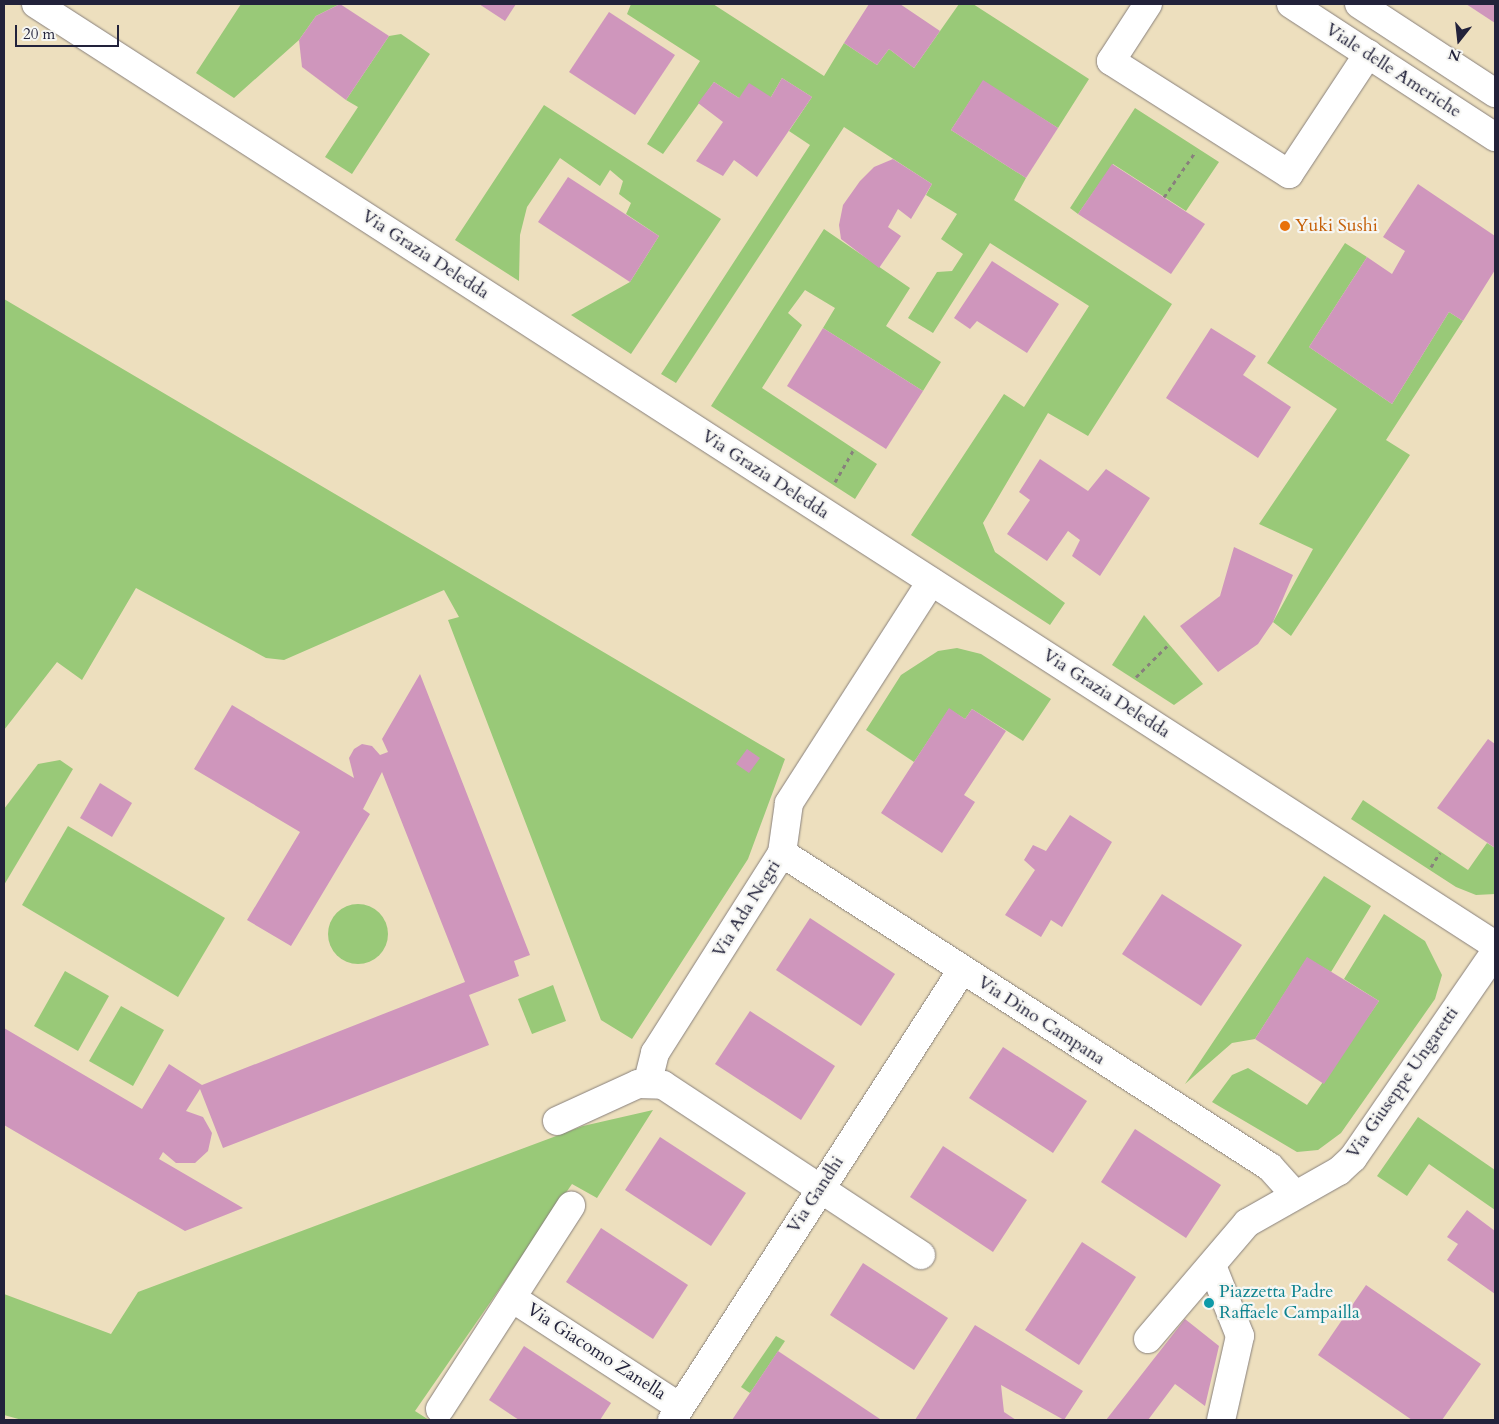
<!DOCTYPE html>
<style>
body{margin:0}
#map{position:relative;width:1499px;height:1424px;overflow:hidden;background:#eddfbe;font-family:Cardo,serif}
div>[style]{position:absolute}
[style*='--x']{left:calc(var(--x)*1px);top:calc(var(--y)*1px);width:calc(var(--w)*1px);rotate:calc(var(--a)*1deg)}
.green>*{inset:0;background:#99c978}
.round{border-radius:50%}
.building>*{inset:0;background:#cf96bc}
.path>*{height:3px;margin-top:-1.5px;transform-origin:0;background:repeating-linear-gradient(90deg,#88807c 0 4px,transparent 0 8px)}
.roads{filter:drop-shadow(0 0 1px #88807c) drop-shadow(0 0 1px #88807c)}
.minor>*{height:28px;margin:-14px;padding:0 14px;transform-origin:14px;border-radius:14px;background:#fff}
.major>*{height:28px;margin:-14px;padding:0 14px;transform-origin:14px;border-radius:14px;background:#fff}
.dots>*{width:14px;height:14px;translate:-50% -50%;box-sizing:border-box;border:2px solid #f6f6f2;border-radius:50%}
span{translate:-50% -50%;white-space:nowrap;text-align:center;line-height:1.15;-webkit-text-stroke:4.5px #f6f6f2;paint-order:stroke}
.street-label{font-size:18px;color:#22223b}
.food-label{font-size:18px;color:#c56008}
.left{translate:0 -50%;text-align:left}
.culture-label{font-size:18px;color:#0d838f}
.frame{position:absolute;inset:0;border:5px solid #22223b;pointer-events:none}
.north{position:absolute;left:1434px;top:15px;width:50px;height:50px;-webkit-text-stroke:4px #f6f6f2;paint-order:stroke;rotate:196deg;font-size:14px;font-weight:700;line-height:20px;text-align:center;color:#22223b}
.north::after{content:'';display:block;margin:auto;width:18px;height:22px;background:#22223b;clip-path:polygon(50% 0,100% 100%,50% 72%,0 100%)}
.scale{position:absolute;left:15px;top:25px;width:104px;height:22px;box-sizing:border-box;border:2px solid #22223b;border-top:0;padding-left:6px;font-size:15px;line-height:18px;white-space:nowrap;color:#22223b;-webkit-text-stroke:4px #f6f6f2;paint-order:stroke}
</style>
<div id="map">
<div class="green">
<div style="clip-path:polygon(241px 4px,340px 4px,316px 16px,299px 40px,234px 98px,196px 73px)"></div>
<div style="clip-path:polygon(631px 4px,713px 4px,824px 76px,844px 43px,877px 65px,889px 49px,914px 68px,959px 4px,973px 4px,1089px 79px,1058px 128px,983px 81px,951px 130px,1026px 178px,1014px 200px,1172px 304px,1088px 436px,1048px 413px,983px 523px,995px 552px,1065px 603px,1050px 625px,911px 535px,1004px 394px,1024px 407px,1089px 306px,990px 243px,933px 333px,908px 318px,937px 272px,952px 271px,963px 254px,941px 239px,957px 214px,926px 195px,932px 184px,844px 127px,676px 383px,661px 374px,810px 145px,789px 131px,812px 97px,782px 78px,771px 97px,739px 98px,714px 82px,663px 154px,647px 144px,700px 61px,627px 14px)"></div>
<div style="clip-path:polygon(401px 34px,430px 54px,352px 174px,325px 157px,358px 107px,346px 100px,389px 36px)"></div>
<div style="clip-path:polygon(544px 105px,721px 219px,631px 354px,571px 315px,630px 282px,659px 236px,626px 214px,631px 203px,619px 194px,623px 181px,610px 170px,600px 186px,560px 158px,527px 207px,520px 235px,519px 281px,455px 240px)"></div>
<div style="clip-path:polygon(1135px 108px,1219px 162px,1186px 211px,1113px 164px,1078px 214px,1070px 208px)"></div>
<div style="clip-path:polygon(824px 229px,910px 288px,886px 326px,941px 362px,923px 391px,823px 328px,835px 308px,805px 290px,788px 313px,802px 325px,762px 388px,877px 464px,855px 499px,711px 406px)"></div>
<div style="clip-path:polygon(1345px 243px,1367px 257px,1309px 347px,1392px 404px,1449px 312px,1463px 321px,1386px 440px,1410px 455px,1291px 636px,1273px 622px,1313px 549px,1259px 524px,1337px 409px,1267px 363px)"></div>
<div style="clip-path:polygon(4px 299px,785px 759px,748px 859px,632px 1039px,601px 1020px,448px 620px,459px 617px,444px 590px,284px 660px,266px 658px,136px 588px,82px 680px,57px 662px,4px 730px)"></div>
<div style="clip-path:polygon(1144px 615px,1203px 684px,1174px 705px,1112px 665px)"></div>
<div style="clip-path:polygon(957px 648px,981px 654px,1051px 699px,1023px 741px,972px 709px,965px 719px,949px 709px,914px 762px,866px 730px,901px 675px,938px 651px)"></div>
<div style="clip-path:polygon(60px 760px,73px 769px,4px 885px,4px 809px,38px 764px)"></div>
<div style="clip-path:polygon(1363px 800px,1468px 870px,1487px 843px,1495px 848px,1495px 894px,1476px 895px,1456px 887px,1351px 819px)"></div>
<div style="clip-path:polygon(68px 826px,225px 918px,178px 997px,22px 905px)"></div>
<div style="clip-path:polygon(1324px 876px,1371px 906px,1331px 972px,1307px 958px,1255px 1039px,1232px 1043px,1185px 1084px)"></div>
<div class="round" style="left:328px;top:904px;width:60px;height:60px"></div>
<div style="clip-path:polygon(1384px 914px,1425px 941px,1442px 975px,1435px 999px,1341px 1133px,1318px 1150px,1297px 1152px,1212px 1102px,1232px 1075px,1248px 1068px,1307px 1105px,1379px 1001px,1344px 979px)"></div>
<div style="clip-path:polygon(65px 971px,109px 996px,78px 1051px,34px 1026px)"></div>
<div style="clip-path:polygon(553px 985px,566px 1021px,532px 1034px,518px 999px)"></div>
<div style="clip-path:polygon(121px 1006px,164px 1030px,133px 1086px,89px 1061px)"></div>
<div style="clip-path:polygon(653px 1110px,597px 1198px,572px 1184px,415px 1411px,429px 1420px,22px 1420px,4px 1415px,4px 1294px,111px 1334px,138px 1292px,583px 1126px)"></div>
<div style="clip-path:polygon(1418px 1117px,1495px 1170px,1495px 1210px,1429px 1164px,1407px 1196px,1377px 1176px)"></div>
<div style="clip-path:polygon(776px 1336px,785px 1341px,750px 1393px,741px 1387px)"></div>
</div>
<div class="building">
<div style="clip-path:polygon(340px 4px,389px 36px,346px 100px,302px 67px,299px 40px,316px 16px)"></div>
<div style="clip-path:polygon(479px 4px,516px 4px,505px 21px)"></div>
<div style="clip-path:polygon(869px 4px,900px 4px,940px 31px,914px 68px,889px 49px,877px 65px,844px 43px)"></div>
<div style="clip-path:polygon(1466px 4px,1495px 4px,1495px 23px)"></div>
<div style="clip-path:polygon(609px 12px,675px 55px,635px 115px,569px 72px)"></div>
<div style="clip-path:polygon(782px 78px,812px 97px,757px 177px,734px 160px,723px 176px,696px 161px,723px 122px,698px 103px,714px 82px,739px 98px,749px 83px,771px 97px)"></div>
<div style="clip-path:polygon(983px 80px,1058px 128px,1026px 178px,951px 130px)"></div>
<div style="clip-path:polygon(893px 159px,932px 184px,911px 219px,898px 209px,888px 227px,901px 236px,879px 268px,841px 239px,839px 225px,843px 205px,860px 181px,874px 167px)"></div>
<div style="clip-path:polygon(1112px 164px,1205px 224px,1171px 274px,1078px 214px)"></div>
<div style="clip-path:polygon(568px 177px,659px 236px,630px 282px,538px 222px)"></div>
<div style="clip-path:polygon(1418px 184px,1495px 236px,1495px 270px,1463px 321px,1449px 312px,1392px 404px,1309px 347px,1367px 257px,1392px 274px,1405px 251px,1383px 237px)"></div>
<div style="clip-path:polygon(992px 261px,1059px 304px,1027px 353px,977px 321px,970px 329px,954px 318px)"></div>
<div style="clip-path:polygon(823px 328px,923px 391px,886px 449px,787px 386px)"></div>
<div style="clip-path:polygon(1211px 328px,1256px 356px,1243px 375px,1291px 407px,1258px 458px,1166px 398px)"></div>
<div style="clip-path:polygon(1040px 459px,1088px 491px,1106px 469px,1150px 498px,1100px 576px,1072px 556px,1080px 540px,1068px 531px,1047px 561px,1007px 534px,1030px 500px,1019px 492px)"></div>
<div style="clip-path:polygon(1234px 547px,1293px 575px,1273px 622px,1258px 644px,1218px 672px,1180px 626px,1220px 596px)"></div>
<div style="clip-path:polygon(420px 674px,530px 955px,514px 961px,519px 976px,469px 995px,489px 1045px,223px 1148px,200px 1089px,186px 1111px,203px 1117px,212px 1133px,208px 1151px,195px 1163px,176px 1163px,163px 1152px,159px 1159px,243px 1208px,185px 1231px,4px 1125px,4px 1028px,142px 1109px,169px 1064px,202px 1085px,465px 982px,382px 772px,363px 809px,370px 814px,291px 946px,247px 920px,300px 832px,194px 769px,232px 705px,354px 778px,349px 758px,354px 749px,362px 744px,372px 746px,380px 755px,388px 752px,382px 739px)"></div>
<div style="clip-path:polygon(949px 708px,965px 719px,972px 709px,1006px 731px,964px 795px,975px 802px,942px 853px,881px 813px)"></div>
<div style="clip-path:polygon(1488px 739px,1495px 744px,1495px 848px,1437px 808px)"></div>
<div style="clip-path:polygon(747px 749px,760px 758px,749px 773px,736px 764px)"></div>
<div style="clip-path:polygon(100px 783px,132px 803px,112px 837px,80px 818px)"></div>
<div style="clip-path:polygon(1070px 815px,1112px 842px,1062px 927px,1051px 920px,1041px 937px,1005px 915px,1035px 870px,1024px 860px,1033px 845px,1046px 851px)"></div>
<div style="clip-path:polygon(1162px 894px,1242px 945px,1201px 1006px,1122px 954px)"></div>
<div style="clip-path:polygon(810px 918px,895px 974px,861px 1026px,776px 970px)"></div>
<div style="clip-path:polygon(1307px 957px,1379px 1001px,1324px 1084px,1255px 1039px)"></div>
<div style="clip-path:polygon(750px 1011px,835px 1066px,801px 1120px,715px 1064px)"></div>
<div style="clip-path:polygon(1003px 1047px,1087px 1101px,1053px 1153px,969px 1098px)"></div>
<div style="clip-path:polygon(1135px 1129px,1221px 1185px,1186px 1238px,1101px 1182px)"></div>
<div style="clip-path:polygon(660px 1137px,746px 1193px,711px 1246px,625px 1190px)"></div>
<div style="clip-path:polygon(943px 1146px,1027px 1200px,993px 1252px,910px 1197px)"></div>
<div style="clip-path:polygon(1467px 1210px,1495px 1231px,1495px 1294px,1447px 1260px,1458px 1244px,1447px 1237px)"></div>
<div style="clip-path:polygon(601px 1228px,688px 1285px,653px 1339px,566px 1282px)"></div>
<div style="clip-path:polygon(1082px 1242px,1136px 1277px,1079px 1365px,1025px 1330px)"></div>
<div style="clip-path:polygon(863px 1263px,948px 1318px,914px 1370px,830px 1315px)"></div>
<div style="clip-path:polygon(1366px 1285px,1481px 1364px,1442px 1420px,1412px 1420px,1318px 1355px)"></div>
<div style="clip-path:polygon(1185px 1319px,1219px 1346px,1205px 1406px,1175px 1384px,1148px 1420px,1106px 1420px)"></div>
<div style="clip-path:polygon(975px 1325px,1083px 1391px,1064px 1420px,1001px 1385px,1004px 1412px,1016px 1420px,915px 1420px)"></div>
<div style="clip-path:polygon(524px 1346px,611px 1403px,600px 1420px,519px 1420px,489px 1400px)"></div>
<div style="clip-path:polygon(778px 1351px,880px 1419px,732px 1420px)"></div>
</div>
<div class="path">
<div style="--x:1164;--y:197;--w:56;--a:-55.2"></div>
<div style="--x:835;--y:482;--w:38;--a:-60"></div>
<div style="--x:1136;--y:677;--w:47;--a:-45"></div>
<div style="--x:1431;--y:867;--w:17;--a:-59"></div>
</div>
<div class="roads">
<div class="minor">
<div style="--x:36;--y:4;--w:1736;--a:32.82"></div>
<div style="--x:1148;--y:4;--w:68;--a:123"></div>
<div style="--x:1111;--y:61;--w:211;--a:32.4"></div>
<div style="--x:1289;--y:174;--w:144;--a:-56.6"></div>
<div style="--x:782;--y:853;--w:580;--a:32.76"></div>
<div style="--x:1270;--y:1167;--w:36;--a:48"></div>
<div style="--x:648;--y:1081;--w:29;--a:-76"></div>
<div style="--x:655;--y:1053;--w:237;--a:-57.6"></div>
<div style="--x:782;--y:853;--w:50;--a:-82"></div>
<div style="--x:789;--y:803;--w:263;--a:-57.3"></div>
<div style="--x:557;--y:1121;--w:89;--a:-24.6"></div>
<div style="--x:638;--y:1084;--w:25;--a:2"></div>
<div style="--x:663;--y:1085;--w:309;--a:33.4"></div>
<div style="--x:1213;--y:1268;--w:73;--a:68.3"></div>
<div style="--x:1240;--y:1336;--w:86;--a:102.7"></div>
<div style="--x:512;--y:1298;--w:200;--a:33"></div>
<div style="--x:1148;--y:1339;--w:153;--a:-49.5"></div>
<div style="--x:1247;--y:1223;--w:106;--a:-29.5"></div>
<div style="--x:1339;--y:1171;--w:19;--a:-43"></div>
<div style="--x:1353;--y:1158;--w:250;--a:-55.4"></div>
<div style="--x:440;--y:1409;--w:242;--a:-57.2"></div>
<div style="--x:672;--y:1420;--w:535;--a:-57.2"></div>
</div>
<div class="major">
<div style="--x:1291;--y:4;--w:244;--a:33.1"></div>
<div style="--x:1359;--y:4;--w:163;--a:33.2"></div>
</div>
</div>
<div class="dots">
<div style="left:1285px;top:226px;background:#e8710a"></div>
<div style="left:1209px;top:1303px;background:#0f9aa8"></div>
</div>
<div class="street-label">
<span style="left:1393px;top:71px;rotate:33deg">Viale delle Americhe</span>
<span style="left:425px;top:255px;rotate:33deg">Via Grazia Deledda</span>
<span style="left:765px;top:475px;rotate:33deg">Via Grazia Deledda</span>
<span style="left:1106px;top:694px;rotate:33deg">Via Grazia Deledda</span>
<span style="left:747px;top:909px;rotate:-58deg">Via Ada Negri</span>
<span style="left:1041px;top:1021px;rotate:33deg">Via Dino Campana</span>
<span style="left:1403px;top:1083px;rotate:-55deg">Via Giuseppe Ungaretti</span>
<span style="left:816px;top:1195px;rotate:-57deg">Via Gandhi</span>
<span style="left:596px;top:1352px;rotate:33deg">Via Giacomo Zanella</span>
</div>
<div class="food-label">
<span class="left" style="left:1295px;top:226px">Yuki Sushi</span>
</div>
<div class="culture-label">
<span class="left" style="left:1219px;top:1303px">Piazzetta Padre<br>Raffaele Campailla</span>
</div>
<div class="frame"></div>
<div class="north">N</div>
<div class="scale">20 m</div>
</div>
